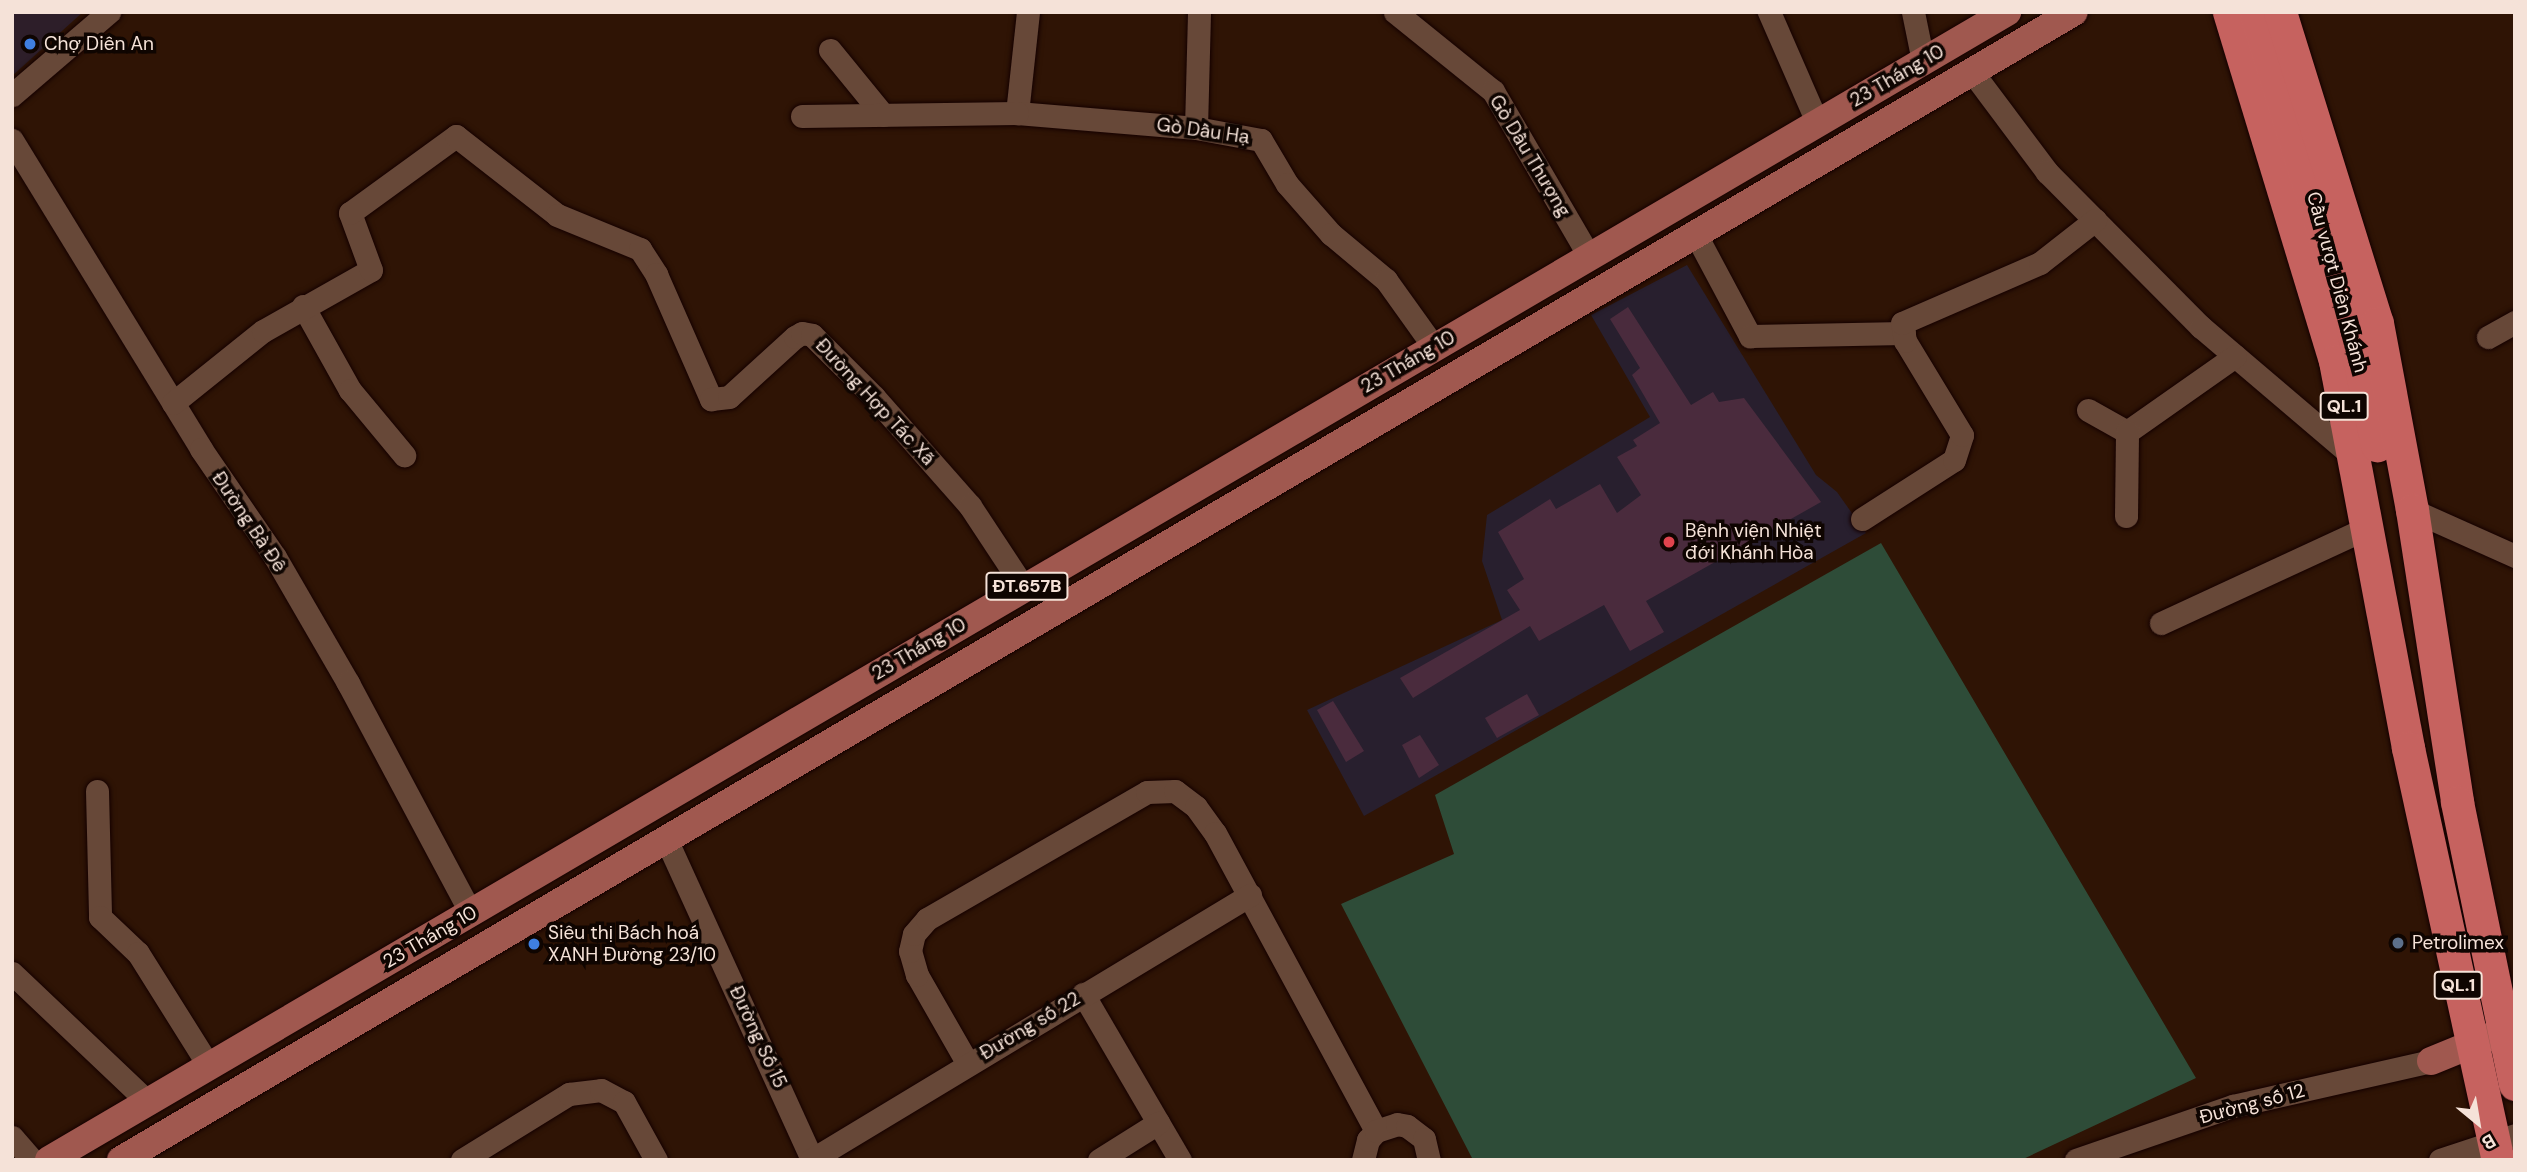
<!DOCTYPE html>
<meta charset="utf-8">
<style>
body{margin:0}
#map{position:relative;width:2527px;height:1172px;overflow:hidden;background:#2f1405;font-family:"DM Sans",sans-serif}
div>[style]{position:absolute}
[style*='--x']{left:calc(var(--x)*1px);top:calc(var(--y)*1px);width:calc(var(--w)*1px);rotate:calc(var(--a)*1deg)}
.commercial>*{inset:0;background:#2d1e29}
.medical>*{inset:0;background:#281f2e}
.green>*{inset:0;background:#2e4c38}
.building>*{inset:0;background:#4a2b3d}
.roads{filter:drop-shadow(0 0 2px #150100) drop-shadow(0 0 2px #150100)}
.minor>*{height:23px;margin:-11.5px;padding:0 11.5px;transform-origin:11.5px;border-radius:11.5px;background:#674838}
.major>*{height:28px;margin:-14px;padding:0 14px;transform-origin:14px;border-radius:14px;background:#a0584f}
.highway>*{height:33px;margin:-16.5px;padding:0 16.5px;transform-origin:16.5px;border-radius:16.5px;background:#c6625f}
.dots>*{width:19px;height:19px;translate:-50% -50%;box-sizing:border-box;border:4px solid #0f0501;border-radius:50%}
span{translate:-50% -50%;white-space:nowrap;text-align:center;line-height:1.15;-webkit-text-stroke:7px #0f0501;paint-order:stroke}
.shield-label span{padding:2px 5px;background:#0f0501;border:2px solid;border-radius:5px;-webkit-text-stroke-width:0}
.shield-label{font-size:18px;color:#f5e2d8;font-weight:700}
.poi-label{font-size:19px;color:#f5e2d8}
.left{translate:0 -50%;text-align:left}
.street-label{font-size:19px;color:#f5e2d8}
.frame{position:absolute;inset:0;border:14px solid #f5e2d8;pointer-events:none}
.north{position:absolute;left:2443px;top:1088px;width:70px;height:70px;-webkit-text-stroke:5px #0f0501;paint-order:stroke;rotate:150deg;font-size:19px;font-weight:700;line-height:28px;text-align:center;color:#f5e2d8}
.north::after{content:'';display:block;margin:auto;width:24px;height:32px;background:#f5e2d8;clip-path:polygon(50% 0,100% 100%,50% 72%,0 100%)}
</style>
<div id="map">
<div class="commercial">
<div style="clip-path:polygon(12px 12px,83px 12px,12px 76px)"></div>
</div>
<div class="medical">
<div style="clip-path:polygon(1687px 265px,1816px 475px,1837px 492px,1866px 533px,1364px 816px,1307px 710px,1502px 620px,1482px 561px,1487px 515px,1650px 417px,1591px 315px)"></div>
</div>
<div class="green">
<div style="clip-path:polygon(1881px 543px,2196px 1078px,2021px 1160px,1473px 1160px,1341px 904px,1454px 854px,1435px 795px)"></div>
</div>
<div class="building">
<div style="clip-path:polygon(1628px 307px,1691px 405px,1713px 392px,1719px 402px,1744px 398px,1821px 502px,1646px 601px,1664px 632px,1630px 651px,1604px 605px,1539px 641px,1530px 626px,1413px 698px,1400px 678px,1520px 610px,1507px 590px,1524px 579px,1498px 532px,1550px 499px,1556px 509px,1600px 484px,1617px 513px,1641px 495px,1617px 457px,1637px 446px,1633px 440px,1660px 423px,1632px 375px,1640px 368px,1610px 319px)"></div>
<div style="clip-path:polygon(1527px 694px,1539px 715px,1497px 738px,1485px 718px)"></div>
<div style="clip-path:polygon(1333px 701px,1364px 751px,1346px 762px,1317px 710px)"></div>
<div style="clip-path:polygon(1420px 735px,1439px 765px,1419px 778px,1402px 745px)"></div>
</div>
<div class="roads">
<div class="minor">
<div style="--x:1028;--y:12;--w:102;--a:96.2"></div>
<div style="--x:1017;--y:113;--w:180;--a:4.8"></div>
<div style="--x:1196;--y:128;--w:66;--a:10.5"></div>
<div style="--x:1261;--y:140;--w:51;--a:59.4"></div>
<div style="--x:1287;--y:184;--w:67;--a:48.7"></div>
<div style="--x:1331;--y:234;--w:72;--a:39.9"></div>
<div style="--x:1386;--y:280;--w:82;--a:54.4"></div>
<div style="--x:1395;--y:12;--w:126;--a:38.9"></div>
<div style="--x:1493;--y:91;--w:191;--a:59.8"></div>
<div style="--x:1769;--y:12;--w:120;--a:66.4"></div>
<div style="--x:1913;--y:12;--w:50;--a:78.5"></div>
<div style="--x:830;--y:50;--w:84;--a:50.8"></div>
<div style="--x:1973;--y:73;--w:124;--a:53.2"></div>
<div style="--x:2047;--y:172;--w:218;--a:45.2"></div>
<div style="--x:2201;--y:327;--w:201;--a:40.4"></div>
<div style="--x:12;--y:95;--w:128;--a:-40.6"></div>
<div style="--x:802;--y:116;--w:215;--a:-0.8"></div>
<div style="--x:1196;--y:128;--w:116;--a:-88.5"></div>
<div style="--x:12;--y:140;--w:362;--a:58.5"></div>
<div style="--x:201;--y:449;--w:131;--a:55.6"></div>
<div style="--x:275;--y:557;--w:146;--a:59.9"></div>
<div style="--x:348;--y:683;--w:261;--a:61.9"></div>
<div style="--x:1696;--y:235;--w:115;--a:61.9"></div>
<div style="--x:1750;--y:336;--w:154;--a:-1.1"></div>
<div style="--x:303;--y:306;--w:96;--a:60.8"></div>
<div style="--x:350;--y:390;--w:85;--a:50.3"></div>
<div style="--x:2488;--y:337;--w:31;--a:-29"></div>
<div style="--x:173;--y:403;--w:115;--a:-38.7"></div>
<div style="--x:263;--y:331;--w:124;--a:-29.5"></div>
<div style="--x:371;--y:270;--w:61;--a:-110.2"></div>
<div style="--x:350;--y:213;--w:131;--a:-36"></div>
<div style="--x:456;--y:136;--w:128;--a:38"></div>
<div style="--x:557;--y:215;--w:90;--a:22.3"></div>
<div style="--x:640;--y:249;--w:30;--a:57"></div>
<div style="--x:656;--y:274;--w:137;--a:66.3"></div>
<div style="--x:711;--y:399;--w:18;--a:-6"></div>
<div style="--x:729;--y:397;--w:89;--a:-42.3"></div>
<div style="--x:795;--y:337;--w:8;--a:-30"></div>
<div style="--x:802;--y:333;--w:10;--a:11"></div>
<div style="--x:812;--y:335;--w:88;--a:45"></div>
<div style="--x:874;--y:397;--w:145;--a:48.6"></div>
<div style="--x:970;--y:506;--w:98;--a:56.6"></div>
<div style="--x:2088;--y:410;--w:45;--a:29.4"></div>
<div style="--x:2127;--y:432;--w:132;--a:-35.1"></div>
<div style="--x:2412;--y:510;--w:113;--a:24.1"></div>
<div style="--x:2126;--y:516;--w:84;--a:-89.3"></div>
<div style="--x:1862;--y:519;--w:109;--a:-32.7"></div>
<div style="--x:1954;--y:460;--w:26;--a:-72"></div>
<div style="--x:1962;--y:435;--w:110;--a:-121.2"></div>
<div style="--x:1905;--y:341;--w:18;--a:-99"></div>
<div style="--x:1902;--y:323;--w:150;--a:-23.5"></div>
<div style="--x:2040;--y:263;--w:70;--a:-38"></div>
<div style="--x:2161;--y:623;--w:227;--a:-24.8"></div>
<div style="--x:97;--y:791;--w:126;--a:88.6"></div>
<div style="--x:100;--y:917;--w:52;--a:43.5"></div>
<div style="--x:138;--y:953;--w:133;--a:57.9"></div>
<div style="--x:666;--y:839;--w:353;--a:65.5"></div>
<div style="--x:12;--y:973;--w:187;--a:43.5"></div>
<div style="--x:1083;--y:994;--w:192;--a:59.7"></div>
<div style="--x:968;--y:1064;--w:103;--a:-119.8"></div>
<div style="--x:917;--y:975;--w:25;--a:-106"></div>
<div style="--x:910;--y:951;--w:17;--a:-77"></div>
<div style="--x:914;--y:934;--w:20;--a:-49"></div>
<div style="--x:927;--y:919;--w:254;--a:-30"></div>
<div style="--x:1147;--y:792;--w:28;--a:-2"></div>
<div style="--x:1175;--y:791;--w:26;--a:37"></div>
<div style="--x:1196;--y:807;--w:32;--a:54"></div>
<div style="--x:1215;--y:833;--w:339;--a:61.6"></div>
<div style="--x:12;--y:1137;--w:30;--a:49"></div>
<div style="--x:462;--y:1160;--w:126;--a:-31.7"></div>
<div style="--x:569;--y:1094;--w:32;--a:-7"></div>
<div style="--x:601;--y:1090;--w:26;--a:28"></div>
<div style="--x:624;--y:1102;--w:66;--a:61.1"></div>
<div style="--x:811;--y:1160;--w:513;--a:-31.12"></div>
<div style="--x:1099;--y:1160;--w:70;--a:-32.1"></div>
<div style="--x:1363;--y:1160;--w:21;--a:-76"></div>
<div style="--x:1368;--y:1140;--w:12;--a:-48"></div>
<div style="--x:1376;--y:1131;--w:22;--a:-18"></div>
<div style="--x:1397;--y:1124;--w:10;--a:11"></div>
<div style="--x:1407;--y:1126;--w:21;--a:37"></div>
<div style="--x:1424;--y:1139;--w:22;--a:77"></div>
<div style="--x:2076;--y:1160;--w:166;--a:-19"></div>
<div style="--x:2233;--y:1106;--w:203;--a:-12.8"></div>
<div style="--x:2440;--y:1160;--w:79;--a:-18.4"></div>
</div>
<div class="major">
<div style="--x:2431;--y:1061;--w:66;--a:-22.3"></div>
<div style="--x:49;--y:1160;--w:2270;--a:-30.38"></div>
<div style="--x:121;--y:1160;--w:2265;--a:-30.45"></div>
</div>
<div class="highway">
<div style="--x:2229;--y:12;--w:365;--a:73.1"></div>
<div style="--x:2335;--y:361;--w:394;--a:79.3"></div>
<div style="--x:2408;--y:748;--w:422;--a:77.7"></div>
<div style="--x:2256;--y:12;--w:327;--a:72.9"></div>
<div style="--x:2352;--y:325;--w:123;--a:78.2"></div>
<div style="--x:2280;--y:12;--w:326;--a:72.7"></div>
<div style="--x:2377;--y:323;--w:190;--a:79.4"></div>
<div style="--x:2412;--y:510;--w:295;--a:81.2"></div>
<div style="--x:2457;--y:802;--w:288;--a:78.4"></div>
</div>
</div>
<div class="dots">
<div style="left:30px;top:44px;background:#3f7fe0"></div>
<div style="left:1669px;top:542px;background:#e0444e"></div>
<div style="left:2398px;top:943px;background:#5c6f8a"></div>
<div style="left:534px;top:944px;background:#3f7fe0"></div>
</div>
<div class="shield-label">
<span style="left:2344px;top:406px">QL.1</span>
<span style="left:1027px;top:586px">ĐT.657B</span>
<span style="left:2458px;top:985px">QL.1</span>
</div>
<div class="poi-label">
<span class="left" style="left:44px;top:44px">Chợ Diên An</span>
<span class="left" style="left:1685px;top:542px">Bệnh viện Nhiệt<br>đới Khánh Hòa</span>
<span class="left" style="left:548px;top:944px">Siêu thị Bách hoá<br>XANH Đường 23/10</span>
<span class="left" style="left:2412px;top:943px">Petrolimex</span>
</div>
<div class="street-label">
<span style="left:1897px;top:76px;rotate:-30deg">23 Tháng 10</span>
<span style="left:1203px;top:131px;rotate:8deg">Gò Dầu Hạ</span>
<span style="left:1530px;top:156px;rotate:59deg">Gò Dầu Thượng</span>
<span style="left:2337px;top:282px;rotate:75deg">Cầu vượt Diên Khánh</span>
<span style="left:1408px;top:362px;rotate:-30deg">23 Tháng 10</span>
<span style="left:875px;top:402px;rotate:47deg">Đường Hợp Tác Xã</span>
<span style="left:249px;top:522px;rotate:56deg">Đường Bà Đê</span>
<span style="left:919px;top:649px;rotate:-30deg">23 Tháng 10</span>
<span style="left:430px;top:937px;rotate:-30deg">23 Tháng 10</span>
<span style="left:1030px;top:1026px;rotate:-31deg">Đường số 22</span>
<span style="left:758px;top:1037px;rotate:65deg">Đường Số 15</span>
<span style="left:2252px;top:1104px;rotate:-15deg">Đường số 12</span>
</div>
<div class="frame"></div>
<div class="north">B</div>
</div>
